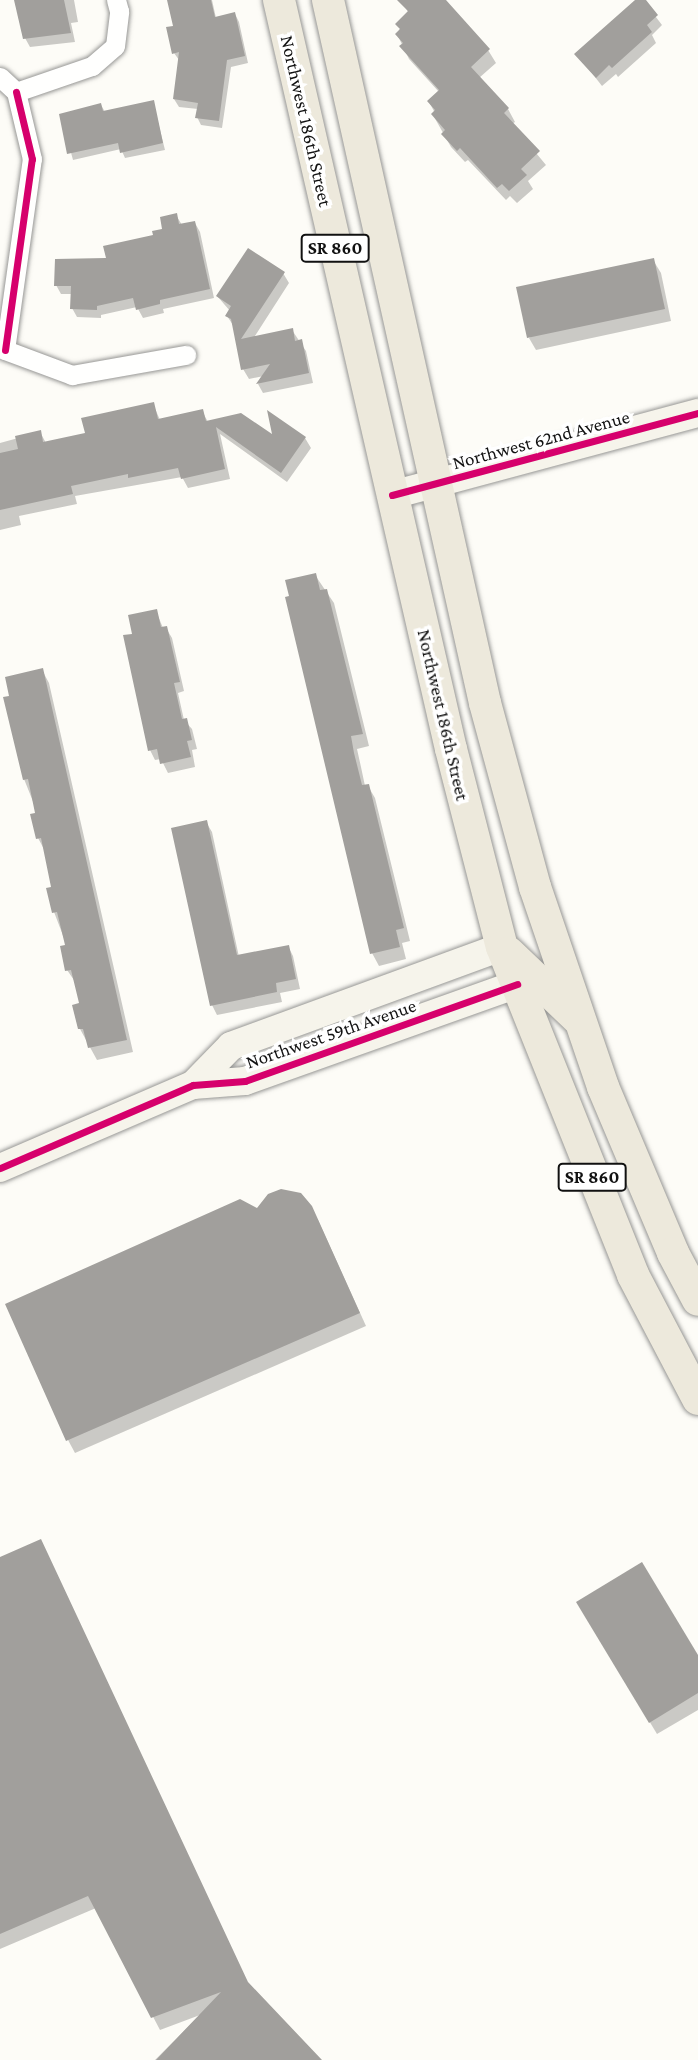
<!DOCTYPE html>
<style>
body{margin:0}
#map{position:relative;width:698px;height:2060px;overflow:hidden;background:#fdfcf7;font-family:"Crimson Pro",serif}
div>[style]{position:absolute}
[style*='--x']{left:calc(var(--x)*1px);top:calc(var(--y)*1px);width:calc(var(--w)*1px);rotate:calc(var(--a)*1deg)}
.shadow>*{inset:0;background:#0003}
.building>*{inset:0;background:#a19f9c}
.roads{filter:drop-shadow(0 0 2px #979795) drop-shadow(0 0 2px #979795)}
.street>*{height:19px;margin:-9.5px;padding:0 9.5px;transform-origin:9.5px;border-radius:9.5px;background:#fffffe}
.secondary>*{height:28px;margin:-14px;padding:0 14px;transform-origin:14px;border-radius:14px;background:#f6f4eb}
.primary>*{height:32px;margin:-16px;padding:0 16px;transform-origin:16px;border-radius:16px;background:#ede9dc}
.cycleway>*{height:7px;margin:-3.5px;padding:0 3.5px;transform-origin:3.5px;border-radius:3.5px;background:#d6006c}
span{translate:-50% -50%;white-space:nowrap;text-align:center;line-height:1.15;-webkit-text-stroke:7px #fff;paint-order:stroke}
.shield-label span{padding:2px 5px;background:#fff;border:2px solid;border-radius:5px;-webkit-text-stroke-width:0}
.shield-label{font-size:18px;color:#111;font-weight:700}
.street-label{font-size:19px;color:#111}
</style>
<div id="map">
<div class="shadow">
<div style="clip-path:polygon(20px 0,74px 0,78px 22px,71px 23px,75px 42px,30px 47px,25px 38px)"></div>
<div style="clip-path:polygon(169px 0,212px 0,216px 18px,235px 14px,239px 22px,248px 63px,231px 67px,222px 128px,201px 125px,197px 117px,198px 109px,179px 107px,174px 99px,179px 60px,174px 53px,175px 27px)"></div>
<div style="clip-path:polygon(408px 0,434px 0,488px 50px,496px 63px,479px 78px,508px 109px,515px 122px,512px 124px,546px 165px,528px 181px,533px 189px,517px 203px,510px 196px,506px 200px,468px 160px,465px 162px,451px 147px,433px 115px,435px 113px,429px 102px,439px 92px,409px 59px,397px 34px,409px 13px,403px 4px)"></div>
<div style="clip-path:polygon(638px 0,643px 0,662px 25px,652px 35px,656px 43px,618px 77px,616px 74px,602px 86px,577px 54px)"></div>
<div style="clip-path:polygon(153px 102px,165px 150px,125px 158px,121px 149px,73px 160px,61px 116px,101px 105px,105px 112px)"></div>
<div style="clip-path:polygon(176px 215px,182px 225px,195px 223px,200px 232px,214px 298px,163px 309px,164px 313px,143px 318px,137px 307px,101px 315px,101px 318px,77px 317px,72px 308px,72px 294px,61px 294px,56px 285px,155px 236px)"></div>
<div style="clip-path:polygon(653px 260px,661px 273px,671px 321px,536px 350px,529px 338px)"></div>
<div style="clip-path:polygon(283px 273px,289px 283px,253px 339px,292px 330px,306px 351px,313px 383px,263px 393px,258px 384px,264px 376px,249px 379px,243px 369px,233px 325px,227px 316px,230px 311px,218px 297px)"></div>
<div style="clip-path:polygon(153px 404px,160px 420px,202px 411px,208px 422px,274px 438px,269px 414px,305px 438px,311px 448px,287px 482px,220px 434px,230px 479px,188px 488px,182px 477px,75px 496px,77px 504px,19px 516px,21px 525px,0 530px,0 443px,40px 432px,46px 443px,87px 434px)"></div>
<div style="clip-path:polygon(315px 575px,334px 603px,369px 746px,357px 749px,361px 767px,365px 786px,368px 786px,375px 798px,410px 941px,402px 943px,406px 959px,379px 966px,372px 953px)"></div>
<div style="clip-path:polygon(156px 611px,163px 628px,166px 628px,172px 638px,184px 691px,178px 693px,184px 720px,192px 729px,197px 749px,192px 750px,195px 767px,168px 773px,161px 759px,155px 760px,150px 750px,134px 635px)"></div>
<div style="clip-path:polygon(42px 670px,49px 683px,133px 1052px,97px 1060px,80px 1029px,81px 1004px,76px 983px,67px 970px,67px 946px,54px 912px,53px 888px,45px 851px,38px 838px,38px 814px,24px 779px,11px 697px)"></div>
<div style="clip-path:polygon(206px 822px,212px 832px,239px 957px,288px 946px,293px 956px,300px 989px,280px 993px,282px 1002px,217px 1015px,212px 1005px)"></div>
<div style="clip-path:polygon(257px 1210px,318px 1220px,366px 1326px,75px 1453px,68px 1440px)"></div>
<div style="clip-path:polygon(0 1559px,249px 1986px,319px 2060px,155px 2060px,200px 2015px,160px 2030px,96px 1908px,0 1949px)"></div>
<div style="clip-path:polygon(578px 1603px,698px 1659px,698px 1710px,657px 1734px)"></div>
</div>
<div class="building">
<div style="clip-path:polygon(14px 0,64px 0,71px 33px,23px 39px)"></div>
<div style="clip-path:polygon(167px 0,211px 0,215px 17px,235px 12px,245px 56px,227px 60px,219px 121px,195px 118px,198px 103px,173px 99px,179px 52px,172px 54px,166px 27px,173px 26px)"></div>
<div style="clip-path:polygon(397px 0,446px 0,490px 49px,471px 67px,509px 108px,504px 113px,540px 151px,521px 169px,527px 175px,509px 191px,502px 184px,497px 188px,460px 148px,457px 151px,441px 134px,445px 130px,431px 114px,435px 110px,427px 101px,439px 90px,399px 46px,403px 43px,395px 34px,400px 29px,395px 24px,408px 11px)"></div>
<div style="clip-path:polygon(635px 0,646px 0,658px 15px,647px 25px,652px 32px,612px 68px,609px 65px,596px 78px,574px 54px)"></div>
<div style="clip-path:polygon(154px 100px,163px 143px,120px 153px,118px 143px,67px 154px,59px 114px,101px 103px,103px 111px)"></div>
<div style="clip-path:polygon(177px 213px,179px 224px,195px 221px,210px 289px,160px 300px,160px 304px,136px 310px,133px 298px,97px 306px,97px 310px,70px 309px,71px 286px,54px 286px,55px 259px,106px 258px,103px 246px,153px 235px,152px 231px,162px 229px,160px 217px)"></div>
<div style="clip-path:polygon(248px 248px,285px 272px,241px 339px,293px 328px,295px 341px,302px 339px,309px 373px,256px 384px,270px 364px,241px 370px,231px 319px,225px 316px,231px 306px,216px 296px)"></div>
<div style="clip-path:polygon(654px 258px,665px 309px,527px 338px,516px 287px)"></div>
<div style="clip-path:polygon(154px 402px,158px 419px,203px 409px,206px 421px,241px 413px,272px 434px,267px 410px,306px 437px,281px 473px,216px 427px,225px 469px,181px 479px,178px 468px,128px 478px,128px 474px,71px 486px,73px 494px,0 510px,0 453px,18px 449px,15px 436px,41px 430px,43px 442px,85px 433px,81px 418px)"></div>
<div style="clip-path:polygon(316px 573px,320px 590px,327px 589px,363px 734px,351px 736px,354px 753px,362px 785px,369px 784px,404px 928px,396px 930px,400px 947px,370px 954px,285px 597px,289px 596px,285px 580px)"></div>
<div style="clip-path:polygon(157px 609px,161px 627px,167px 626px,180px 682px,174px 683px,182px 719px,187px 718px,192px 740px,187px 741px,191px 757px,160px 764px,157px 749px,148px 751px,123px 635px,132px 634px,128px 615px)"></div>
<div style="clip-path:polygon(43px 668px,127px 1040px,88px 1048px,83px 1029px,78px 1029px,72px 1005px,79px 1003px,71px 970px,65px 971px,60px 946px,65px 945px,57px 912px,52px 913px,46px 888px,51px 887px,41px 838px,36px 839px,30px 814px,35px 813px,28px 779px,23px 780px,3px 697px,9px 696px,5px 677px)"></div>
<div style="clip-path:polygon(207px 820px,237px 955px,289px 945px,296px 979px,276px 983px,277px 992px,210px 1006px,171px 828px)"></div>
<div style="clip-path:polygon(281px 1189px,301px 1193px,312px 1206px,360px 1313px,66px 1441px,5px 1304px,240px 1199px,257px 1208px,268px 1194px)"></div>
<div style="clip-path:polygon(41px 1539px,248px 1982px,322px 2060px,156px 2060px,221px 1992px,151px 2018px,88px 1896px,0 1934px,0 1557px)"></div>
<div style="clip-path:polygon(642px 1562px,698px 1655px,698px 1693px,649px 1723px,576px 1602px)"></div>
</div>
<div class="roads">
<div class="street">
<div style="--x:0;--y:77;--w:22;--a:43"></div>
<div style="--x:16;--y:92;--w:80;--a:-18.9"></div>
<div style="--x:92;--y:66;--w:30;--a:-41"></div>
<div style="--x:115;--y:46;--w:35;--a:-83"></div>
<div style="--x:119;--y:11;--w:11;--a:-105"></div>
<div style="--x:5;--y:350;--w:193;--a:-82"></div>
<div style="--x:32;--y:159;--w:69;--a:-103.4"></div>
<div style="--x:5;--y:350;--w:72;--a:20.5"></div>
<div style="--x:72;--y:375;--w:116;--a:-10"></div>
</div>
<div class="secondary">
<div style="--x:392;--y:495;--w:317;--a:-15"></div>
<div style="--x:193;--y:1085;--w:54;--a:-45.7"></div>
<div style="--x:231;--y:1046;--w:289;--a:-20.1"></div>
<div style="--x:0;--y:1168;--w:210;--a:-23.3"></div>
<div style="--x:193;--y:1085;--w:52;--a:-4.4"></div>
<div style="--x:245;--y:1081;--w:289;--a:-19.6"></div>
</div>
<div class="primary">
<div style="--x:279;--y:0;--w:768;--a:77.07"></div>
<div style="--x:451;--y:749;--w:204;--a:75.6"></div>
<div style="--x:502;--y:947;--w:353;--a:68.2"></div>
<div style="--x:633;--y:1275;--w:140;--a:62.3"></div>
<div style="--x:328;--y:0;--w:720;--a:77.41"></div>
<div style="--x:485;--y:703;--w:191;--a:74.8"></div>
<div style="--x:535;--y:887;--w:211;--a:71.2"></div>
<div style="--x:603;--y:1087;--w:180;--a:67.1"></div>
<div style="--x:673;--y:1253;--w:53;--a:62"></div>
<div style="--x:509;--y:953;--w:94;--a:43.7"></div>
</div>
</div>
<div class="cycleway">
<div style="--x:5;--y:350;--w:193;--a:-82"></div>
<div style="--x:32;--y:159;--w:69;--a:-103.4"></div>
<div style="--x:392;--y:495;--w:317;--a:-15"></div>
<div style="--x:0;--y:1168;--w:210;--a:-23.3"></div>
<div style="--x:193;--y:1085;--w:52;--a:-4.4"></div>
<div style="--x:245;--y:1081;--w:289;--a:-19.6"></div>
</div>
<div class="shield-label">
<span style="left:335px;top:248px">SR 860</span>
<span style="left:592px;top:1177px">SR 860</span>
</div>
<div class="street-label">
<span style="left:306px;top:121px;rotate:77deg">Northwest 186th Street</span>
<span style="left:541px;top:440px;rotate:-15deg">Northwest 62nd Avenue</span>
<span style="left:443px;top:715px;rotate:77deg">Northwest 186th Street</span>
<span style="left:331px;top:1034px;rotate:-19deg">Northwest 59th Avenue</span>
</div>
</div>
